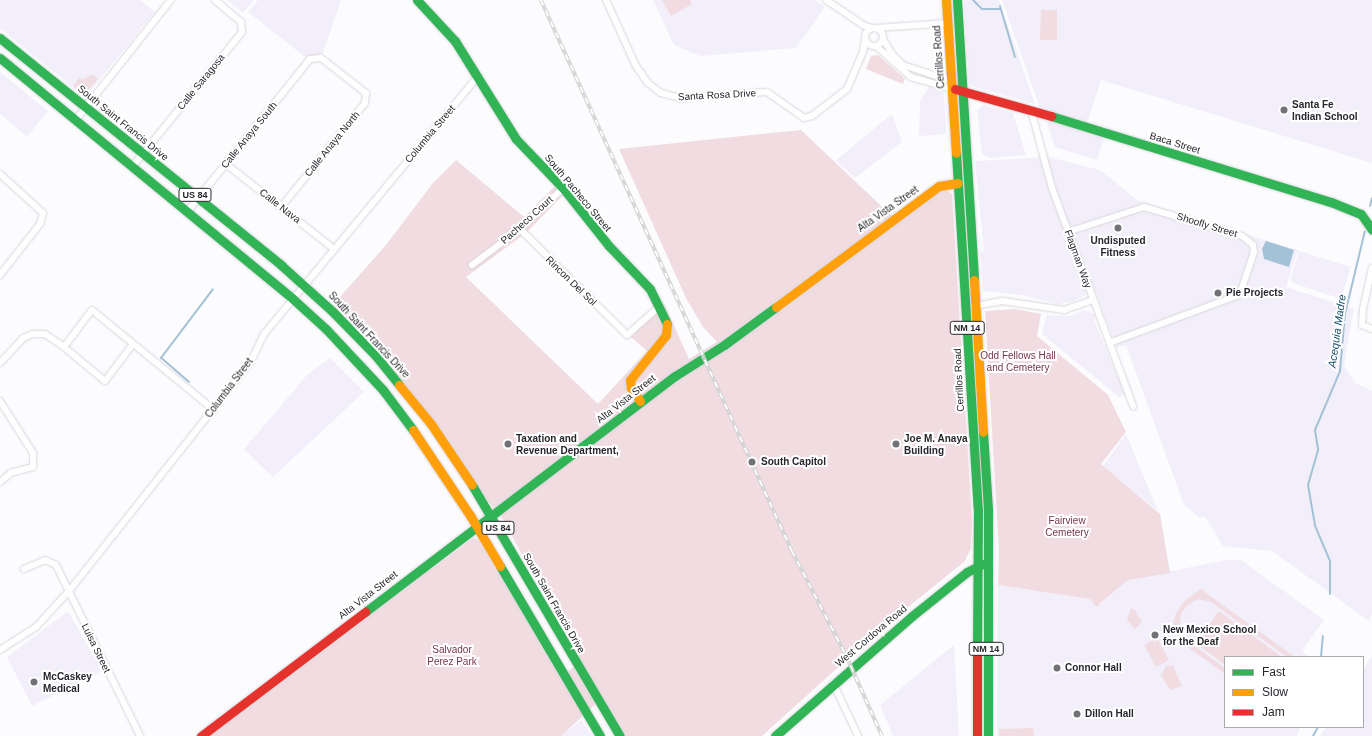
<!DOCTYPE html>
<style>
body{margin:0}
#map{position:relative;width:1372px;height:736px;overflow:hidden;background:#fcfbfe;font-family:Helvetica,sans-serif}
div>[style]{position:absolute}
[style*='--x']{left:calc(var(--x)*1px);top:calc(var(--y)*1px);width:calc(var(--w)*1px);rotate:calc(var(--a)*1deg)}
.built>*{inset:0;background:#f3effa}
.green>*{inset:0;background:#f0dce1}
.water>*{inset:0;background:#a3c2d5}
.stream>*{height:2px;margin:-1px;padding:0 1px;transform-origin:1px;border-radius:1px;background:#a3c2d5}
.roads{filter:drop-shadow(0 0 1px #d9d7dc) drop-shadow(0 0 1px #d9d7dc)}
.street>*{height:6px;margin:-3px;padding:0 3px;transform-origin:3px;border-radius:3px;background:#fffeff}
.street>.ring{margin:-3px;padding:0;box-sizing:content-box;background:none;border:6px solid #fffeff;border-radius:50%}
.fast>*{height:9px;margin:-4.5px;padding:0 4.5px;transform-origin:4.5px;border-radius:4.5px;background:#30b455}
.slow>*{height:9px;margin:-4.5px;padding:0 4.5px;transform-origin:4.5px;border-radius:4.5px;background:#ff9f0a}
.jam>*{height:9px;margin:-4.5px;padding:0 4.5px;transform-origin:4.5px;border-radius:4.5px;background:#e5322d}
.rail>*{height:3.5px;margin-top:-1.75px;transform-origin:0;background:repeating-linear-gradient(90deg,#fff 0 6px,#d4d4d4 0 12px);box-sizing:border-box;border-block:1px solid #d4d4d4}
.dots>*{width:11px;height:11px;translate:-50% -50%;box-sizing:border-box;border:2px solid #fff;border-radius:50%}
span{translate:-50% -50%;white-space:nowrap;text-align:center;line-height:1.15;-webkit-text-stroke:4px #fff;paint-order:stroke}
.shield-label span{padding:1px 3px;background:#fff;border:1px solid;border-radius:3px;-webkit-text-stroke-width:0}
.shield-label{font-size:9px;color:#28262d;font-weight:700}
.street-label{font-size:10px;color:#28262d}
.poi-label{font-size:10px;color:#28262d;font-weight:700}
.left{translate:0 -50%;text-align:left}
.park-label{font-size:10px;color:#763647}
.water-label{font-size:11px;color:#144c68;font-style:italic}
.legend{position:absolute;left:1224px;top:656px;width:140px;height:72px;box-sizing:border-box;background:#fff;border:1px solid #a9a8ab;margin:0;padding:5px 7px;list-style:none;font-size:12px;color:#28262d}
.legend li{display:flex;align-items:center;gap:8px;height:20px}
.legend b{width:20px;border:1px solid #a9a8ab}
</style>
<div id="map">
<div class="built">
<div style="clip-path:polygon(0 0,140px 0,155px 12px,85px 97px,0 28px)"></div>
<div style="clip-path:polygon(227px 0,254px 0,243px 13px)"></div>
<div style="clip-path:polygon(258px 0,341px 0,323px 53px,305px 57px,248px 12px)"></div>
<div style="clip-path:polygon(653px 0,815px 0,825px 7px,796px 48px,700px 56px,674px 45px)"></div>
<div style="clip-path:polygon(964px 0,999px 0,1035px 104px,969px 85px)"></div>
<div style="clip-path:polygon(1002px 0,1372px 0,1372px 163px,1101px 80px,1087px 123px,1040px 108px)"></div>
<div style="clip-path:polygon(0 72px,48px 111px,27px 137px,0 114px)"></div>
<div style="clip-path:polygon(929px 87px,944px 92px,946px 134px,919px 136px,920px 101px)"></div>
<div style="clip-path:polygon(983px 105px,1013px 113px,1026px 155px,991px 158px,982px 154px,977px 110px)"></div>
<div style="clip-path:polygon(892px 114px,902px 142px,855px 178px,836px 160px)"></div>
<div style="clip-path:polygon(1046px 120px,1104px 138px,1097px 160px,1055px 147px)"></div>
<div style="clip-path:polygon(1049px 157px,1100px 170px,1137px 200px,1298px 250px,1286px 287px,1354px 309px,1344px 365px,1355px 383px,1372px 391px,1372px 613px,1369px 621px,1272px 551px,1223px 546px,1205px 517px,1200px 518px,1184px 505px,1126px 345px,1117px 348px,1095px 290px,1074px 301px,1058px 304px,1022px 295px,983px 291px,980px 252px,984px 251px,975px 161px)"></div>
<div style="clip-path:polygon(1299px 251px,1351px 267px,1341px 299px,1296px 284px,1290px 280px)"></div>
<div style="clip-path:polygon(1084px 310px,1095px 314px,1094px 320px,1125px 394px,1119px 397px,1042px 334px,1047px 315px,1070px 316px)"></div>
<div style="clip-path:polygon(330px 358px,364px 392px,273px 477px,244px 449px,307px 375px)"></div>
<div style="clip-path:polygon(1126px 434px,1158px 511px,1103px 466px)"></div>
<div style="clip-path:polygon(1226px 560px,1241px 560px,1324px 620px,1302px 651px,1309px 657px,1225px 657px,1225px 727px,1300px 727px,1297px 736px,997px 736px,998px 585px,1090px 599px,1101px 604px,1128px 580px)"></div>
<div style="clip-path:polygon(68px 611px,102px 671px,32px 706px,7px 657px)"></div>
<div style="clip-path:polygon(954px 645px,959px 736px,893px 736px,880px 705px)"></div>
<div style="clip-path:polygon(1372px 656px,1372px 736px,1320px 736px,1326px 727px,1363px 727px,1363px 670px)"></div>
<div style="clip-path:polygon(581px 720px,592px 736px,561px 736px)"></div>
</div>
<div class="green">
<div style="clip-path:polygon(662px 0,690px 0,692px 4px,671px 16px)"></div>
<div style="clip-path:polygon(1041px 10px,1057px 10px,1057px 40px,1040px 40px)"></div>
<div style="clip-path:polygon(878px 55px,905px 79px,903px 84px,866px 69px,871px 56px)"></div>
<div style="clip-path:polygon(92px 74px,98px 79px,84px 95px,73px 86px,79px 78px,82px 80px)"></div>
<div style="clip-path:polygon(801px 130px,897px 221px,944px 188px,952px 194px,972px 520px,971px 548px,965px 561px,875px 634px,762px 736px,624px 736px,601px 699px,561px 736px,210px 736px,420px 577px,422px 573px,430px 570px,473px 538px,479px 540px,561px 678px,579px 662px,504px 521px,332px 306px,386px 245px,433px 183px,456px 160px,524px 217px,555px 186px,563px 195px,526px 233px,466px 277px,598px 404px,647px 351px,631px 337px,664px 303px,689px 359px,717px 342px,703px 327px,686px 298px,619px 149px)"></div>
<div style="clip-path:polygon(1015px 309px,1041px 314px,1037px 336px,1108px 395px,1126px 432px,1101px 464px,1160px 514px,1170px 573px,1128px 580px,1096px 607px,1090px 599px,998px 585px,999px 551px,985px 311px)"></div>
<div style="clip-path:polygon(1201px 589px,1213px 598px,1295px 657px,1287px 657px,1211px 602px,1198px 599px,1189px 604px,1181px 613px,1179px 631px,1184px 638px,1225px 668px,1225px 674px,1181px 642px,1175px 633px,1173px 623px,1177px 611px,1186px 600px)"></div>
<div style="clip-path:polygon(1131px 608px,1135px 610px,1142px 622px,1135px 629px,1127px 620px)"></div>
<div style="clip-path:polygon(1219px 611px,1282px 657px,1225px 657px,1225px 665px,1195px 643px)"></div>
<div style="clip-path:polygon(1157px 638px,1169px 660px,1156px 667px,1144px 645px)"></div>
<div style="clip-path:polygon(1166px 666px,1173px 666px,1182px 686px,1170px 690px,1161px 675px)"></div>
<div style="clip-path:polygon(1033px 728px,1034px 736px,999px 736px,999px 729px)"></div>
</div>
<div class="water">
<div style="clip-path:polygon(1266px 241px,1294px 250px,1289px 267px,1264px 259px,1262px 249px)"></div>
</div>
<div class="stream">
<div style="--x:973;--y:0;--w:13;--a:45"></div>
<div style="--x:982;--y:9;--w:18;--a:0"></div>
<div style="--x:1000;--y:6;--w:53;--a:73.6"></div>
<div style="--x:1370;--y:206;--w:8;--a:-76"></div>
<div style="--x:189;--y:382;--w:37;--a:-139"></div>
<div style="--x:161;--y:358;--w:86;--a:-53"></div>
<div style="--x:1330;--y:594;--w:33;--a:-90"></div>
<div style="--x:1330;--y:561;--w:39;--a:-113"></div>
<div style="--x:1315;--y:525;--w:41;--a:-99.9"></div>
<div style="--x:1308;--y:485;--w:37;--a:-74"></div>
<div style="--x:1318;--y:449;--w:19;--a:-99"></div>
<div style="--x:1315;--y:430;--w:64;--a:-67"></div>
<div style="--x:1340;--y:371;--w:57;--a:-85"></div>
<div style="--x:1345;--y:314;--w:85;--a:-76.5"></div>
<div style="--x:1321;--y:657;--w:21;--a:-85"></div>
<div style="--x:1313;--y:736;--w:10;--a:-61"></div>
</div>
<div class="roads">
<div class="street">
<div style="--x:606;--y:0;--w:72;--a:65.6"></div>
<div style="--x:636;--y:66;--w:21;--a:55"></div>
<div style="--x:648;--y:83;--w:16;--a:38"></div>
<div style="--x:661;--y:93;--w:20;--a:15"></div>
<div style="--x:680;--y:98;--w:87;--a:-3.9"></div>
<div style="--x:767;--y:92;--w:45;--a:35.1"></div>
<div style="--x:804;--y:118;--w:8;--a:-14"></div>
<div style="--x:812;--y:116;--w:44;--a:-37.6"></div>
<div style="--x:847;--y:89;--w:40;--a:-66.6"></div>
<div style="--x:863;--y:52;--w:13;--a:-81"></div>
<div style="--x:826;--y:0;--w:45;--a:34"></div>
<div style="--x:863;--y:25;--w:9;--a:18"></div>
<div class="ring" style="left:865px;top:28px;width:12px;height:12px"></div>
<div style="--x:877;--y:28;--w:71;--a:-4"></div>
<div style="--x:883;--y:39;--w:17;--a:59"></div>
<div style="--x:892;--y:54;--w:16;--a:45"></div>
<div style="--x:903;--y:65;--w:51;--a:18.4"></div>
<div style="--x:876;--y:46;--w:47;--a:41.5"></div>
<div style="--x:911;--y:77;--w:44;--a:15.9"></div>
<div style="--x:1031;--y:110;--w:81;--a:74.9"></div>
<div style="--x:1052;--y:188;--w:233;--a:69.6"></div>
<div style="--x:75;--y:121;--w:154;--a:-51.6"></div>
<div style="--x:226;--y:164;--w:137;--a:38.2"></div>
<div style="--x:132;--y:167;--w:174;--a:-50.8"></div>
<div style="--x:242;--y:32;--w:10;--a:-96"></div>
<div style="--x:241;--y:22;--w:34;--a:-140"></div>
<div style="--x:0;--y:174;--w:58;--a:42.2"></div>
<div style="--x:43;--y:213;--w:11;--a:105"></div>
<div style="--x:40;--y:224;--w:65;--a:128.1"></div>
<div style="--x:187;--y:212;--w:196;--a:-51.2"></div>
<div style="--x:310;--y:59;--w:11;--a:-5"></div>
<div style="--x:321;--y:58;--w:57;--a:37.9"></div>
<div style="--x:366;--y:93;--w:10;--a:96"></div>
<div style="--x:365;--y:103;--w:134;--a:128.9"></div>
<div style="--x:520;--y:229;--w:151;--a:44.7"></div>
<div style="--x:627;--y:335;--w:44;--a:-41.3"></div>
<div style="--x:1068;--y:232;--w:80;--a:-18.2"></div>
<div style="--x:1144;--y:207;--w:102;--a:16.5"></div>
<div style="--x:1242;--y:236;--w:14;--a:39"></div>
<div style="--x:1253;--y:245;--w:7;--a:82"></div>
<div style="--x:1254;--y:252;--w:41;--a:108.4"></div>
<div style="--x:1241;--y:291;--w:7;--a:135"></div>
<div style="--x:1236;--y:296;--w:135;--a:159.7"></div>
<div style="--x:472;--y:265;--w:60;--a:-36.9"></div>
<div style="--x:520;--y:229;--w:59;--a:-43.6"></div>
<div style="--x:1372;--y:268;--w:42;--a:102.4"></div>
<div style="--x:1363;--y:309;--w:16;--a:94"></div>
<div style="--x:1362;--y:325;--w:11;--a:22"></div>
<div style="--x:974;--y:306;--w:29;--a:-10"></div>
<div style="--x:1003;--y:301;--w:62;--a:8.4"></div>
<div style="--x:1064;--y:310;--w:31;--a:-19"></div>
<div style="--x:64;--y:347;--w:53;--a:39.7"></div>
<div style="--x:105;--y:381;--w:46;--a:-52.9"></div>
<div style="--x:0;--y:363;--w:34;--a:-47"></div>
<div style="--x:23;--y:338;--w:11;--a:-22"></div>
<div style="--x:33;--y:334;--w:12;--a:0"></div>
<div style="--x:45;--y:334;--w:23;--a:34"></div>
<div style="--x:64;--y:347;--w:46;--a:-52.9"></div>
<div style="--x:92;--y:310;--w:158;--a:39.3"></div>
<div style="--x:0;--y:401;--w:62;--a:57.6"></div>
<div style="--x:33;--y:453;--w:14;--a:90"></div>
<div style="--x:33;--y:467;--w:23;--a:165"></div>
<div style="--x:11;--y:473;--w:14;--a:141"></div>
<div style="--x:24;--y:569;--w:23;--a:-23"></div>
<div style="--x:45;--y:560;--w:12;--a:24"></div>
<div style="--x:56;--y:565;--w:191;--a:63.8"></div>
<div style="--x:0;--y:650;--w:43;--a:-32.6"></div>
<div style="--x:36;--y:627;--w:49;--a:-47.5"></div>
<div style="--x:69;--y:591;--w:293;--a:-51.6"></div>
<div style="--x:251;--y:361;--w:30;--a:-64"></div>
<div style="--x:264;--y:334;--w:334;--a:-50.3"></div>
<div style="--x:833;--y:683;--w:59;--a:64.7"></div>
</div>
<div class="fast">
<div style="--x:417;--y:0;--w:56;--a:47.2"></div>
<div style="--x:455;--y:41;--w:115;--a:58.1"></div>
<div style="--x:516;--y:139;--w:68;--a:46.2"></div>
<div style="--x:563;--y:188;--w:74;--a:51.6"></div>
<div style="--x:609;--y:246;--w:59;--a:46.4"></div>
<div style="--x:650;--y:289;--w:39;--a:64"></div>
<div style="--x:957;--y:0;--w:281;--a:86.5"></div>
<div style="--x:0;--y:38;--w:361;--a:38.9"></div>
<div style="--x:281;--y:265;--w:70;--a:42.1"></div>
<div style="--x:333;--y:312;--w:60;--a:45.7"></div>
<div style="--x:375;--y:355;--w:38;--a:51"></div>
<div style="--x:0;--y:58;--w:379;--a:39.4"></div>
<div style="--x:293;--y:299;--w:45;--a:42.3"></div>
<div style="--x:326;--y:329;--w:83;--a:46.9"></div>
<div style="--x:383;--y:390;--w:50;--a:53.1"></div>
<div style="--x:1051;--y:116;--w:293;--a:17.1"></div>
<div style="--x:1331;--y:202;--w:32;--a:22"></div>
<div style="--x:1361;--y:214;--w:19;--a:55"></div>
<div style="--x:956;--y:153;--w:357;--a:86.5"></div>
<div style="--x:978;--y:509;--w:138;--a:90.4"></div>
<div style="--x:983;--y:432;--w:78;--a:86.3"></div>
<div style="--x:988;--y:510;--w:226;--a:90"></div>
<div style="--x:472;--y:485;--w:291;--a:59.5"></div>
<div style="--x:500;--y:566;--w:197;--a:59.5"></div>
<div style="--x:365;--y:612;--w:390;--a:-37.3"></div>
<div style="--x:675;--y:376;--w:58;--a:-32.3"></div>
<div style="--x:724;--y:345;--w:64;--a:-36.2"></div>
<div style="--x:775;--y:736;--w:182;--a:-41.2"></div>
<div style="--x:912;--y:616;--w:70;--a:-38.7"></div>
<div style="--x:967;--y:572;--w:18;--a:-27"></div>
</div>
<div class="slow">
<div style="--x:946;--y:0;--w:153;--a:86.3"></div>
<div style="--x:974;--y:280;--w:152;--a:86.6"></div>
<div style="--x:776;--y:307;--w:203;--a:-36.6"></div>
<div style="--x:939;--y:186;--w:19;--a:-9"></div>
<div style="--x:399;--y:385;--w:50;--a:50.6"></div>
<div style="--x:431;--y:424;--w:73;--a:56.1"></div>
<div style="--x:640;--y:401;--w:16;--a:-125"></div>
<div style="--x:631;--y:388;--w:8;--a:-97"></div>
<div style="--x:630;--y:380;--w:58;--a:-51.3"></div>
<div style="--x:666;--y:335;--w:11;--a:-85"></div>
<div style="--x:413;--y:430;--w:105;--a:56.3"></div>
<div style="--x:471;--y:517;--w:57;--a:59.4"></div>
</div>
<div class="jam">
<div style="--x:955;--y:89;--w:100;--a:15.7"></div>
<div style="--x:201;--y:736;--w:206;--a:-37.1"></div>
<div style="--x:977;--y:736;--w:89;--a:-90"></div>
</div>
</div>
<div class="rail">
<div style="--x:541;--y:0;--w:605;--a:65.51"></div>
<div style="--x:792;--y:551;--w:117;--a:62.6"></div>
<div style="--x:846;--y:655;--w:89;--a:66"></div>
</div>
<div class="dots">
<div style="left:1284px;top:110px;background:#727176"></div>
<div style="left:1118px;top:228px;background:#727176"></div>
<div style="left:1218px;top:293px;background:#727176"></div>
<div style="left:508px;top:444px;background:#727176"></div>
<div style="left:896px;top:444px;background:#727176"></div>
<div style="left:752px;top:462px;background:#727176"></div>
<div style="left:1155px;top:635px;background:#727176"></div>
<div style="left:1057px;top:668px;background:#727176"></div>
<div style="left:34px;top:682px;background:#727176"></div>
<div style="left:1077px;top:714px;background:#727176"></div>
</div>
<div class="shield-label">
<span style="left:195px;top:195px">US 84</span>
<span style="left:967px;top:328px">NM 14</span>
<span style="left:498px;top:528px">US 84</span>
<span style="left:986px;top:649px">NM 14</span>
</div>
<div class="street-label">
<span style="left:939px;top:57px;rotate:-94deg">Cerrillos Road</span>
<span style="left:201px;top:82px;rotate:-51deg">Calle Saragosa</span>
<span style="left:717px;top:95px;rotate:-3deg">Santa Rosa Drive</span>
<span style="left:123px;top:123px;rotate:39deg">South Saint Francis Drive</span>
<span style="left:430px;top:134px;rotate:-50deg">Columbia Street</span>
<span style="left:249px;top:135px;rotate:-51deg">Calle Anaya South</span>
<span style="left:1175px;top:143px;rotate:17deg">Baca Street</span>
<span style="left:332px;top:144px;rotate:-51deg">Calle Anaya North</span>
<span style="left:578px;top:193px;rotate:50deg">South Pacheco Street</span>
<span style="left:280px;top:206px;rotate:38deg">Calle Nava</span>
<span style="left:888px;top:209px;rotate:-35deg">Alta Vista Street</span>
<span style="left:527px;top:220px;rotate:-42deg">Pacheco Court</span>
<span style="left:1207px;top:225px;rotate:17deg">Shoofly Street</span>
<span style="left:1078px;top:259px;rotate:70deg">Flagman Way</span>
<span style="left:571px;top:281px;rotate:44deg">Rincon Del Sol</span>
<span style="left:369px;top:335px;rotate:47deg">South Saint Francis Drive</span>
<span style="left:959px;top:380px;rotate:-93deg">Cerrillos Road</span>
<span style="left:229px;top:388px;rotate:-53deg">Columbia Street</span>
<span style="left:626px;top:399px;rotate:-38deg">Alta Vista Street</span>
<span style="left:368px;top:595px;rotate:-38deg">Alta Vista Street</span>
<span style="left:554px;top:603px;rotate:60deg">South Saint Francis Drive</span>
<span style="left:871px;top:636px;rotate:-40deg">West Cordova Road</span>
<span style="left:96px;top:648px;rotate:64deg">Luisa Street</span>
</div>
<div class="poi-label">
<span class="left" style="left:1292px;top:110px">Santa Fe<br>Indian School</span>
<span style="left:1118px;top:246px">Undisputed<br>Fitness</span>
<span class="left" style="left:1226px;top:293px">Pie Projects</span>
<span class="left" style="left:516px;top:444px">Taxation and<br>Revenue Department,</span>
<span class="left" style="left:904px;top:444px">Joe M. Anaya<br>Building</span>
<span class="left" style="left:761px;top:462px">South Capitol</span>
<span class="left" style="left:1163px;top:635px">New Mexico School<br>for the Deaf</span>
<span class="left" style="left:1065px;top:668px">Connor Hall</span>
<span class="left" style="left:43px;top:682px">McCaskey<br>Medical</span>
<span class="left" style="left:1085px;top:714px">Dillon Hall</span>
</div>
<div class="park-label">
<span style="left:1018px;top:361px">Odd Fellows Hall<br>and Cemetery</span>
<span style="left:1067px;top:526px">Fairview<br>Cemetery</span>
<span style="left:452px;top:655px">Salvador<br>Perez Park</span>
</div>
<div class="water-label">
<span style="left:1337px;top:331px;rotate:-82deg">Acequia Madre</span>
</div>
<ul class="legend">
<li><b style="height:5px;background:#30b455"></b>Fast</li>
<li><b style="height:5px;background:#ff9f0a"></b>Slow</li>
<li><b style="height:5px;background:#e5322d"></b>Jam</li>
</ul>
</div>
